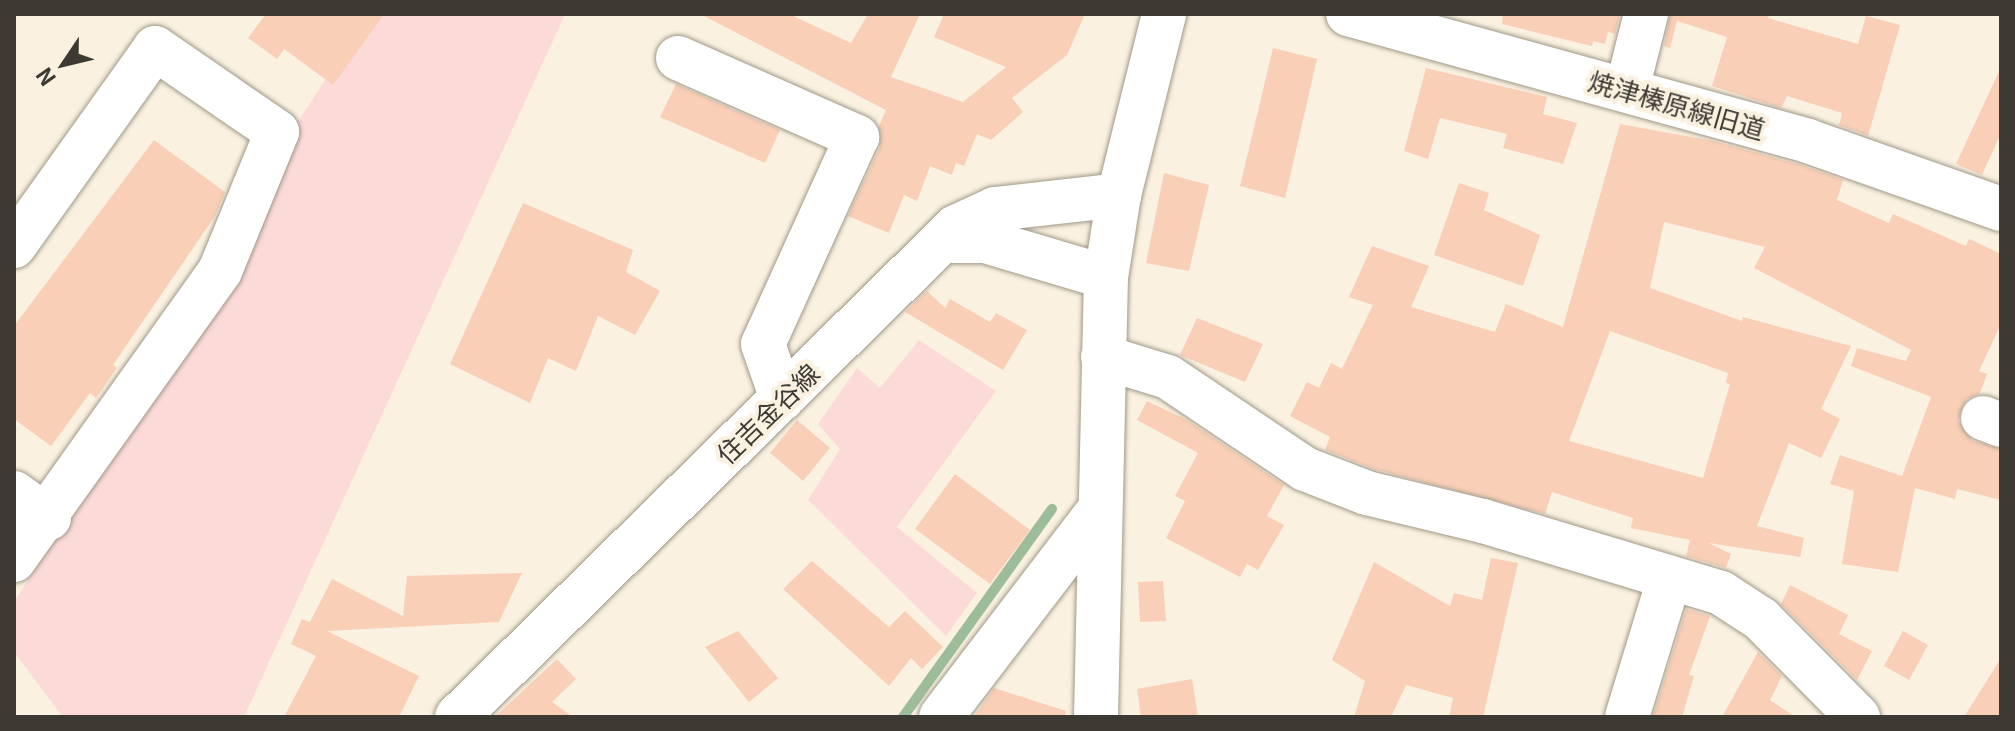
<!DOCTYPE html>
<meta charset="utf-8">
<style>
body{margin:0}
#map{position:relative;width:2015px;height:731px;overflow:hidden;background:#faf1e0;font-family:Georgia,"Noto Sans JP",serif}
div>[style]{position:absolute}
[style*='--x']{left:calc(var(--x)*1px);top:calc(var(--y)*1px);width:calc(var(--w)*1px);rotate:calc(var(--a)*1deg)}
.green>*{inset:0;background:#fcdad8}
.stream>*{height:10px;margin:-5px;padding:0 5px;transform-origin:5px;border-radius:5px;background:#9dbc9a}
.building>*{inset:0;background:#f9cfb7}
.roads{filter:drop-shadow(0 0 2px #a09888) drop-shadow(0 0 2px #a09888)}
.minor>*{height:44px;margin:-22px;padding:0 22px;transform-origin:22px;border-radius:22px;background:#fff}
.major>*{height:44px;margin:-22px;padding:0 22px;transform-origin:22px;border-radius:22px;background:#fff}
span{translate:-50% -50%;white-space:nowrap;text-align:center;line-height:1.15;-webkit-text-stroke:8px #faf1e0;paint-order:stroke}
.street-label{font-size:26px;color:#3d3a33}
.frame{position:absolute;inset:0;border:16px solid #3d3a33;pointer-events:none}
.north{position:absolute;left:24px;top:24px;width:80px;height:80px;-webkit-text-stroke:6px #faf1e0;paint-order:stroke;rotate:235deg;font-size:22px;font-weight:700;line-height:32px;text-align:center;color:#3d3a33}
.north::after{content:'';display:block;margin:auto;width:28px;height:36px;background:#3d3a33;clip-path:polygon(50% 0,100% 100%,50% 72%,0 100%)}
</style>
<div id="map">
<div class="green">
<div style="clip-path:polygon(368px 14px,565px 14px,244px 717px,63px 717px,14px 652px,14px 602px,106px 457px,277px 154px)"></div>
<div style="clip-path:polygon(919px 340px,996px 391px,897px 527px,977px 593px,946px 636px,808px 500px,840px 449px,818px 424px,857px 368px,880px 388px)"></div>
</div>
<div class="stream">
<div style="--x:903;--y:717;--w:256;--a:-54.4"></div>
</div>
<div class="building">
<div style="clip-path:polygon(266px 14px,384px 14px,333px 85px,284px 49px,277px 59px,248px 38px)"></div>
<div style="clip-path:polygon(700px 14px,789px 14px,851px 43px,868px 14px,920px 14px,891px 77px,963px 102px,1006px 67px,934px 37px,944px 14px,1085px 14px,1067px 55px,1012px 98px,1023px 112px,991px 140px,977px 134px,964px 166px,956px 163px,952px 175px,930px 166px,917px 201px,904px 195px,889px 233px,848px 216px,880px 147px,879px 126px,886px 110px)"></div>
<div style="clip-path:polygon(1503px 14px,1620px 14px,1615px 34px,1608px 32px,1605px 44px,1593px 41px,1592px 46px,1502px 24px)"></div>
<div style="clip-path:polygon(1670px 14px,1769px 14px,1768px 18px,1858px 44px,1866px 16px,1900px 25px,1868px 136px,1839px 125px,1842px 113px,1787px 96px,1781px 108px,1712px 86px,1727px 37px,1677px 21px,1670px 48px,1664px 46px)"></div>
<div style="clip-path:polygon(1273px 48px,1317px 59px,1285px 198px,1240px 186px)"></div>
<div style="clip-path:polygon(2001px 67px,2001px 133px,1982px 175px,1956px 164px)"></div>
<div style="clip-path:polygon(1426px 68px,1547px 97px,1543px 114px,1577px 123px,1563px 164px,1503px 148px,1507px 134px,1440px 118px,1428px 159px,1404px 151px)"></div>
<div style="clip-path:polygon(676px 84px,780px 130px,765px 163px,660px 117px)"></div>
<div style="clip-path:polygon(evenodd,1620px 124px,1713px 141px,1801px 165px,1843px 180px,1837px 200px,1889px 223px,1893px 214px,1966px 246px,1969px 239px,2001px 254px,2001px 324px,1979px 371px,1987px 374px,1980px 393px,1967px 399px,1958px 421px,1973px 441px,2001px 449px,2001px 500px,1957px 489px,1955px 499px,1915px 488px,1898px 572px,1842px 564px,1854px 491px,1830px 484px,1840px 455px,1902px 476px,1931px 397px,1851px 366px,1857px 348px,1906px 361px,1911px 350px,1754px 268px,1765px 247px,1664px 222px,1650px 288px,1742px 321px,1743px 317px,1851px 346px,1821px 409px,1840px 419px,1821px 458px,1789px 443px,1757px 526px,1804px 538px,1800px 557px,1709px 543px,1731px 554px,1726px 568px,1686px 556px,1690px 540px,1631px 528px,1633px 518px,1552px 492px,1545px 514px,1374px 469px,1325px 450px,1330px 437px,1290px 416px,1307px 382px,1319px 388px,1331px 363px,1342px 369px,1373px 305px,1349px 297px,1372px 246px,1429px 266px,1411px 307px,1495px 332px,1506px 304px,1563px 327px,1620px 124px,1610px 331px,1728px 373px,1726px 383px,1730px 384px,1703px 478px,1569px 441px,1610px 331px)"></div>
<div style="clip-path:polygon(154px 140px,225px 192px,215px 216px,113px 365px,117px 368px,96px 398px,90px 393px,51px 446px,14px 419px,14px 326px)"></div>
<div style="clip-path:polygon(1164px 173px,1209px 185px,1189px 271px,1146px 263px)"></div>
<div style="clip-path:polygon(1459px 183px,1489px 193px,1484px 210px,1540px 235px,1523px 286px,1434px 255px)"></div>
<div style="clip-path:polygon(523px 203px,633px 250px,626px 272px,660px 291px,635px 335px,598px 316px,576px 371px,548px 358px,530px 403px,450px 364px)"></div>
<div style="clip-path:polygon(927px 291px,945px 308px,950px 299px,990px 322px,996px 313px,1027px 330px,1003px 370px,905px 312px)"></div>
<div style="clip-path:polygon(1197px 318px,1263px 344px,1245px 382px,1180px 355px)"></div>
<div style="clip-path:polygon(1147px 401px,1187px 420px,1284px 485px,1267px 516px,1284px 525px,1258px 570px,1247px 564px,1240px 577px,1166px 538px,1185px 501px,1175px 496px,1198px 453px,1137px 420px)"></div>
<div style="clip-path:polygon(797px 420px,830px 448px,803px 481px,770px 453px)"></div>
<div style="clip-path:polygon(955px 474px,1030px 530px,990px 584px,915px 529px)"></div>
<div style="clip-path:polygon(1491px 558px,1518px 563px,1483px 717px,1449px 717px,1453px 698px,1406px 685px,1391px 717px,1354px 717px,1365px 681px,1332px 660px,1374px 562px,1450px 606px,1454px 593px,1482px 600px)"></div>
<div style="clip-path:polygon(812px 561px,889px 627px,905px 611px,943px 647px,922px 669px,911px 658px,889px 686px,783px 589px)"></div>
<div style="clip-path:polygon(522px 573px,499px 622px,327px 631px,419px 676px,399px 717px,284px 717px,316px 656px,291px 644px,302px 619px,310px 622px,332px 579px,403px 616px,407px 576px)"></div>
<div style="clip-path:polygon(1163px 581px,1166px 621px,1140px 622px,1138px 582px)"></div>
<div style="clip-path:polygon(1790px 585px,1848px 615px,1839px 634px,1872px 651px,1857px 680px,1781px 604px)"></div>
<div style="clip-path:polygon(1686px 609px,1710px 616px,1689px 675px,1694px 676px,1682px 717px,1653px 717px)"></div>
<div style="clip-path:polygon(738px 631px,778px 678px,749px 702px,705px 647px)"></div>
<div style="clip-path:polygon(1903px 631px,1928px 645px,1909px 680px,1884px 666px)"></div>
<div style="clip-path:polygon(1758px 652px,1782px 676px,1770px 700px,1795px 717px,1722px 717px)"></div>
<div style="clip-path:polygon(2001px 658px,2001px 717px,1964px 717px)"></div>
<div style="clip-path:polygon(557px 659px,576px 679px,552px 702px,573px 717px,495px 717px)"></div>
<div style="clip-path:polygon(1192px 679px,1198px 717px,1141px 717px,1137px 689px)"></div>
<div style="clip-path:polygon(994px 688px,1066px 711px,1065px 717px,974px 717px)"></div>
</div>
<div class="roads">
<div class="minor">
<div style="--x:1348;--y:14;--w:477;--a:15.4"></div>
<div style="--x:1808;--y:141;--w:205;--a:19.4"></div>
<div style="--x:678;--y:58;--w:196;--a:23.8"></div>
<div style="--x:857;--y:137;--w:227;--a:114.4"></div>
<div style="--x:763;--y:344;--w:58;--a:70.9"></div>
<div style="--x:1627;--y:89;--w:77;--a:-75.8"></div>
<div style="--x:14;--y:246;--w:243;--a:-54.5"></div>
<div style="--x:155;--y:48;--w:148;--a:34.5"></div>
<div style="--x:277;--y:132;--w:150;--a:112.3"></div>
<div style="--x:220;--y:271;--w:355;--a:125.5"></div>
<div style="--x:1103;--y:357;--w:68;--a:17.1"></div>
<div style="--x:1168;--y:377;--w:165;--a:33.9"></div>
<div style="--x:1305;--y:469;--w:66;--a:21.2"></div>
<div style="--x:1367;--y:493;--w:119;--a:13.6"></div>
<div style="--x:1483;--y:521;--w:249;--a:16.8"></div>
<div style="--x:1721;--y:593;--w:48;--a:33"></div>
<div style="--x:1761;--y:619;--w:138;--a:45.3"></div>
<div style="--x:1983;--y:418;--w:19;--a:21"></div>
<div style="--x:14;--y:493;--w:43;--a:35.5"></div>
<div style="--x:941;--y:717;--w:257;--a:-52.6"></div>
<div style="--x:1627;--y:717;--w:143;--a:-73"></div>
</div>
<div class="major">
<div style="--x:946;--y:241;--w:39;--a:0"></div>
<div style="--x:985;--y:241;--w:126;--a:16.6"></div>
<div style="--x:457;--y:717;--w:699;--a:-44.48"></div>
<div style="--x:956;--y:227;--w:43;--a:-24.8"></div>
<div style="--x:995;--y:209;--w:125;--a:-6.4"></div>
<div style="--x:1096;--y:717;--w:440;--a:-88.7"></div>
<div style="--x:1106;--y:277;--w:83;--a:-81"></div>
<div style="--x:1119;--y:195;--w:187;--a:-76"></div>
</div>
</div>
<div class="street-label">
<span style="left:1677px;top:104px;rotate:16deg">焼津榛原線旧道</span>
<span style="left:767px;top:413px;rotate:-44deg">住吉金谷線</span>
</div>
<div class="frame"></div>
<div class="north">N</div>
</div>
